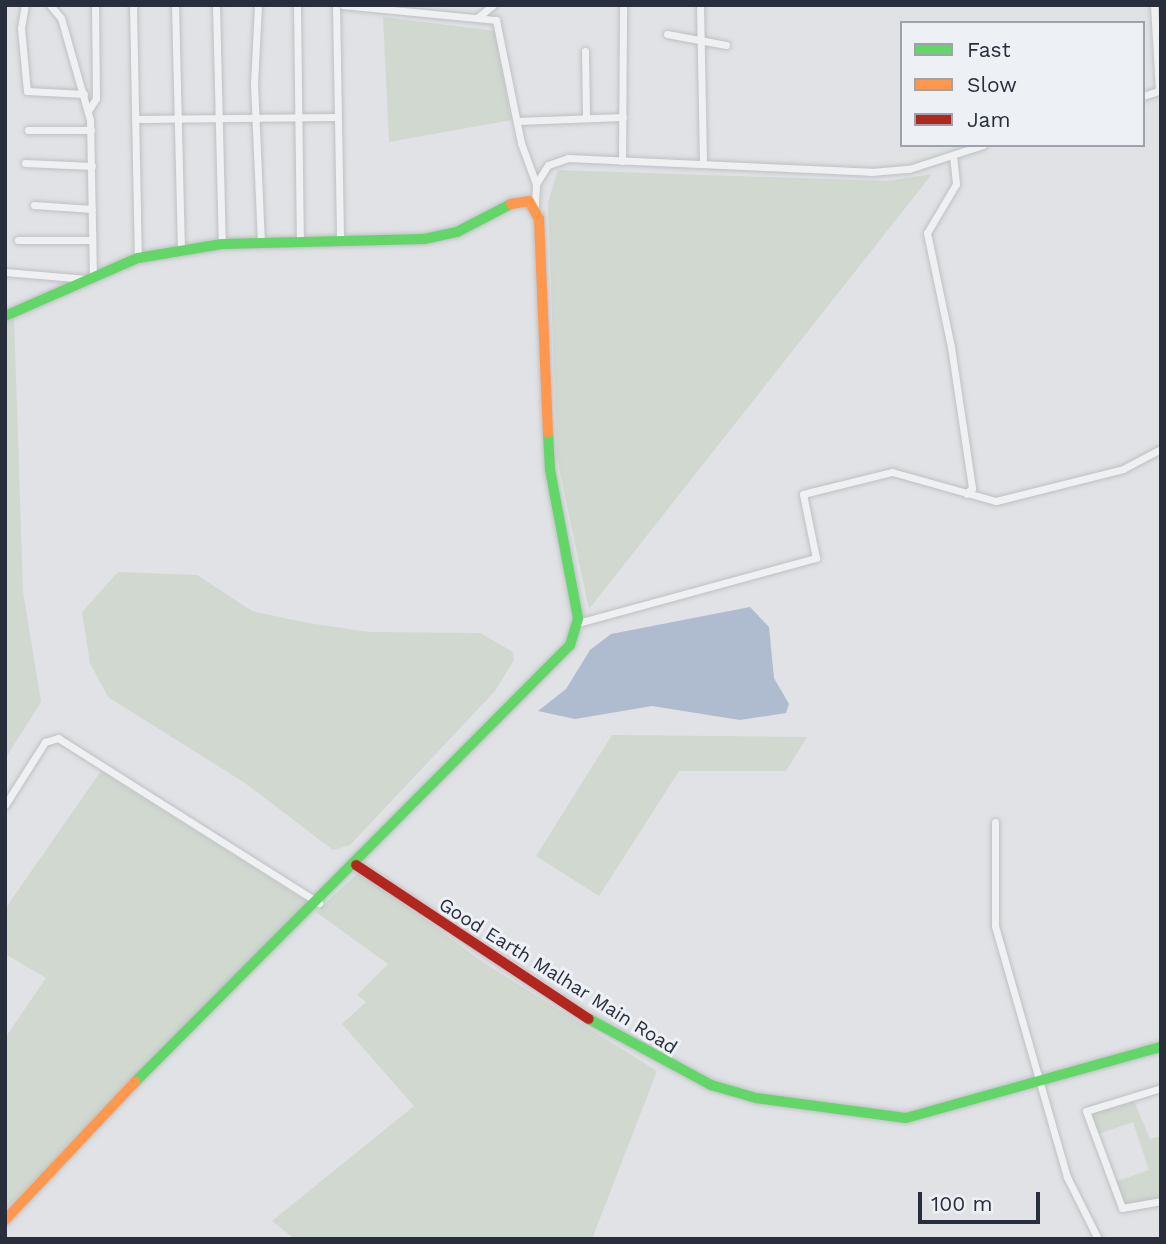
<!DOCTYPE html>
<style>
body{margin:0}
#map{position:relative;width:1166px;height:1244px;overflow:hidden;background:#e0e2e5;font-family:"Work Sans",sans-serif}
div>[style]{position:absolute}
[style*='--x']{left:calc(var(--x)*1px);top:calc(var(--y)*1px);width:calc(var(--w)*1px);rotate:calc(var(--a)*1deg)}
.green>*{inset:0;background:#d0d8d0}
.water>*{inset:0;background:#afbccf}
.roads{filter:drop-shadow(0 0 2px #bec0c3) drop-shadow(0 0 2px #bec0c3)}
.street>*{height:7px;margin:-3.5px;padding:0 3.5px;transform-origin:3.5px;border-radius:3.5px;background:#eff0f1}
.fast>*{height:10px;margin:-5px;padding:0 5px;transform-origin:5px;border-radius:5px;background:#63d668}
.slow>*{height:10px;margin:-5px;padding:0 5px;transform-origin:5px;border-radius:5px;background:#ff974d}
.jam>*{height:10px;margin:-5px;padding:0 5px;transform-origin:5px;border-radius:5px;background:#b3261e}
span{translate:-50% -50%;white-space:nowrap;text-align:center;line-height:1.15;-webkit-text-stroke:6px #edf0f4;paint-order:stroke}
.street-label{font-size:19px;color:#282e3c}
.frame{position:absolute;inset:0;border:7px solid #282e3c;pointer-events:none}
.legend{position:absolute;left:900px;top:21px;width:245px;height:126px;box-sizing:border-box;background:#edf0f4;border:2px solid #9ea2aa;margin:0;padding:9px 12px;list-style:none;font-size:21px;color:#282e3c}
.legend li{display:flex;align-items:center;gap:14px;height:35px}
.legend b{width:35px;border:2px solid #9ea2aa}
.scale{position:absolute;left:918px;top:1192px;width:122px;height:32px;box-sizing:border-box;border:4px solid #282e3c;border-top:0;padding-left:9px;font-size:21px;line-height:24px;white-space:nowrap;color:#282e3c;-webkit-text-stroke:5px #edf0f4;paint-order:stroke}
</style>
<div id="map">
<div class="green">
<div style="clip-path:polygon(383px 17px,495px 31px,511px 120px,389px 142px)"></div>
<div style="clip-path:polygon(558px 170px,886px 181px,932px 174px,589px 609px,557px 458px,548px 202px)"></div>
<div style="clip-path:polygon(14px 318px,23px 591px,41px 702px,5px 759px,5px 323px)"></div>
<div style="clip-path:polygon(118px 572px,197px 575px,252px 611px,308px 623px,369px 632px,480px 633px,513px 652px,514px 660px,495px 691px,350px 845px,333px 850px,245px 783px,108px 697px,90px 663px,82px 612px)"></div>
<div style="clip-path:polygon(612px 735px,807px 737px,786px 771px,679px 771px,599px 896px,536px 856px)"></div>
<div style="clip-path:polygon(101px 771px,311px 904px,5px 1210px,5px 1038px,46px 978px,5px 954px,5px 909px)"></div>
<div style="clip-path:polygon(360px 871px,484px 963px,657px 1071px,592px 1239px,295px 1239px,272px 1221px,414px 1106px,342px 1024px,366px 1002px,357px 995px,388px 964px,316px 912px)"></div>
<div style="clip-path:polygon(1133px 1099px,1150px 1139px,1161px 1136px,1161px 1198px,1125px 1205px,1115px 1182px,1149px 1170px,1133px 1122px,1098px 1134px,1091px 1113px)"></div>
</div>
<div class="water">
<div style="clip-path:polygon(750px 607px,769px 627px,774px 678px,789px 704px,786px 713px,740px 720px,652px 706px,575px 719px,538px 711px,566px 689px,590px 650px,611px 634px)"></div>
</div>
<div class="roads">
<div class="street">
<div style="--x:25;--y:5;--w:23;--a:100"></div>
<div style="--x:21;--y:28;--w:63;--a:84.6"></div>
<div style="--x:27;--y:91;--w:57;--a:3"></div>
<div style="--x:50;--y:5;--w:17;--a:50"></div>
<div style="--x:61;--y:18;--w:106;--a:74.1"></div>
<div style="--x:90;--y:120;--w:156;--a:88.9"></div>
<div style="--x:133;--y:5;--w:253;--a:88.9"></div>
<div style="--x:175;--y:5;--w:244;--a:88.6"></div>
<div style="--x:216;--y:5;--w:239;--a:88.6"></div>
<div style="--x:258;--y:5;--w:78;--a:92.9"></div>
<div style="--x:254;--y:83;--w:160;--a:87.5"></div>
<div style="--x:297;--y:5;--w:238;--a:89.3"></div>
<div style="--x:336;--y:5;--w:237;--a:89"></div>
<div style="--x:343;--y:5;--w:154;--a:5.6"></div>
<div style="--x:496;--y:20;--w:126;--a:78.5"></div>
<div style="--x:521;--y:143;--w:44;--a:69.9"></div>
<div style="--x:700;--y:5;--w:159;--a:88.9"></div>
<div style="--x:1154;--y:5;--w:86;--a:86.7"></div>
<div style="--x:477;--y:18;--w:21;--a:-39"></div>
<div style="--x:667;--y:34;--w:60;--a:10.6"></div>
<div style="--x:585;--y:51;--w:65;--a:89.1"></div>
<div style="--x:1143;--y:96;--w:19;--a:-18"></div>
<div style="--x:88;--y:111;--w:15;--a:-58"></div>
<div style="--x:96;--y:98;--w:93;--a:-90.6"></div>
<div style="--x:135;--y:119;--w:202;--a:-0.6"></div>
<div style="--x:517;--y:121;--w:106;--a:-2.2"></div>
<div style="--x:28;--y:130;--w:63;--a:0"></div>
<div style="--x:953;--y:155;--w:29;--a:84"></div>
<div style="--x:956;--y:184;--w:57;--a:120.6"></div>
<div style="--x:927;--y:233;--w:116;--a:78.1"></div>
<div style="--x:951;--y:347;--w:143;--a:81.5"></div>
<div style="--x:972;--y:488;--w:8;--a:135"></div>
<div style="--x:622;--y:161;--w:156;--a:-89.6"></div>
<div style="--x:25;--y:163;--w:67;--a:2.6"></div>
<div style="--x:34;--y:205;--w:58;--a:3.9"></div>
<div style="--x:535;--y:205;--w:21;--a:-87"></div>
<div style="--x:536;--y:184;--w:22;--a:-58"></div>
<div style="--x:548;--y:165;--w:21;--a:-19"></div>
<div style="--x:568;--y:158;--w:303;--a:2.6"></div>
<div style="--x:871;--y:172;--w:38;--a:-5"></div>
<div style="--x:909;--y:169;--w:78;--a:-18"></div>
<div style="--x:18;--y:240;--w:74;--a:0"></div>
<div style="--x:5;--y:272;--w:82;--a:4.9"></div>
<div style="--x:578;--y:623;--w:247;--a:-15.3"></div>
<div style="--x:816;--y:558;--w:65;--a:-101.5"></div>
<div style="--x:803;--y:494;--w:92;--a:-13.9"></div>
<div style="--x:892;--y:472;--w:108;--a:15.6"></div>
<div style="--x:996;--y:501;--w:131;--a:-14.1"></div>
<div style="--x:1123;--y:469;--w:43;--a:-27.8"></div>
<div style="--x:5;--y:805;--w:75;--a:-57.6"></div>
<div style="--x:45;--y:742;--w:14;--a:-17"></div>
<div style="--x:58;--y:738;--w:309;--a:32.3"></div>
<div style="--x:995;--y:822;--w:104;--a:90"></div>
<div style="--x:995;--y:926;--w:261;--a:74"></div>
<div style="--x:1067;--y:1177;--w:69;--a:63.4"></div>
<div style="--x:1161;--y:1088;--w:78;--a:163"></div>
<div style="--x:1086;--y:1111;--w:103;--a:69.6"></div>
<div style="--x:1122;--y:1208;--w:40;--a:-10"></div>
</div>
<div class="fast">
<div style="--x:5;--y:316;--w:145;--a:-23.6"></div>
<div style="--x:138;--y:258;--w:85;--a:-9.5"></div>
<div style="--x:222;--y:244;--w:202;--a:-1.4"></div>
<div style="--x:424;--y:239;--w:34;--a:-12"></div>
<div style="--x:457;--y:232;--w:61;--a:-27.4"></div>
<div style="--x:589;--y:1019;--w:139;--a:28.4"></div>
<div style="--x:711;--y:1085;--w:47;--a:16.1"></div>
<div style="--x:756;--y:1098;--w:151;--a:7.6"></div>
<div style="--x:906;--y:1118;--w:265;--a:-15.6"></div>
<div style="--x:135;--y:1082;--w:617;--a:-45.13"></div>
<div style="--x:570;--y:645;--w:28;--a:-73"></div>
<div style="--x:578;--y:618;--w:151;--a:-100.7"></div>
<div style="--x:550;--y:470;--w:37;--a:-93"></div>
</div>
<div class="slow">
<div style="--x:511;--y:204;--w:18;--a:-9"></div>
<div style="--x:529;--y:201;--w:21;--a:61"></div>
<div style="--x:539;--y:219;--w:214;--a:87.6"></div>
<div style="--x:5;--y:1220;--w:190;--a:-46.7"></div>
</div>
<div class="jam">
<div style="--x:356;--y:865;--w:279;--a:33.5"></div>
</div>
</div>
<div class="street-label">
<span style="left:558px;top:976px;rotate:32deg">Good Earth Malhar Main Road</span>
</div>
<div class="frame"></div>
<ul class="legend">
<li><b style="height:9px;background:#63d668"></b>Fast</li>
<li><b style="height:9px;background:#ff974d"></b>Slow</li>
<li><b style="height:9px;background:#b3261e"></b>Jam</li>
</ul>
<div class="scale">100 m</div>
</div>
